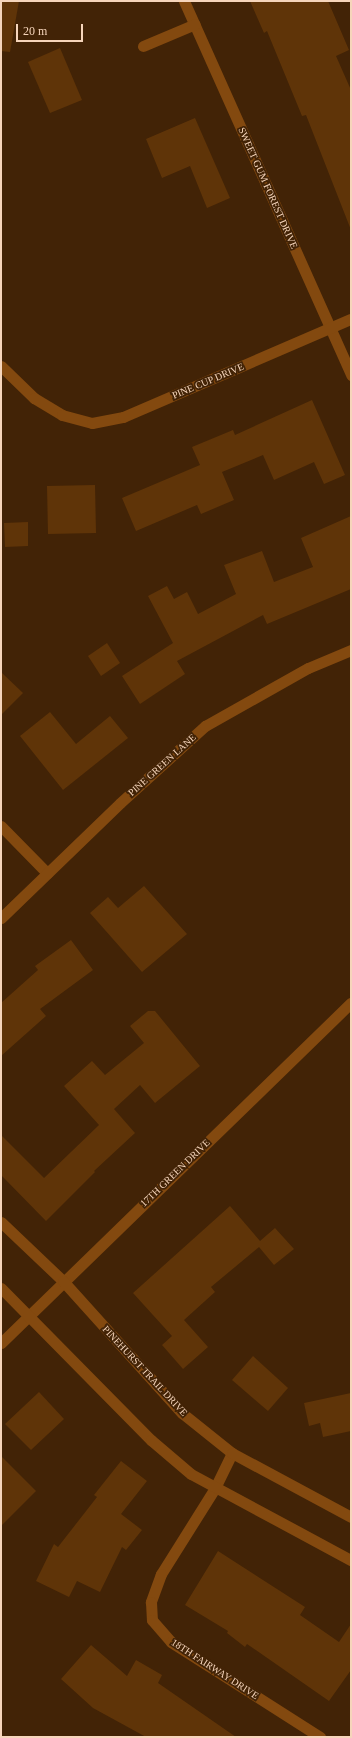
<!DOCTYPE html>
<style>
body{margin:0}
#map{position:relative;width:352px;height:1738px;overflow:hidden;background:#422306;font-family:Georgia,serif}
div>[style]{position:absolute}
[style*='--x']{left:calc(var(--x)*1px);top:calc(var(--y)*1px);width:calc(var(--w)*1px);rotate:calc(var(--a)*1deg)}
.building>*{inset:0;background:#5f3408}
.minor>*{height:11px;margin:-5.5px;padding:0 5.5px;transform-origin:5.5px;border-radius:5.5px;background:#83490f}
.tertiary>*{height:11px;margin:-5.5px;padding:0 5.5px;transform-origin:5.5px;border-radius:5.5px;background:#83490f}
span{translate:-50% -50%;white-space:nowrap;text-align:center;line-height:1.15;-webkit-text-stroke:3.5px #422306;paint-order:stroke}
.street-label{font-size:10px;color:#f6d5bb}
.frame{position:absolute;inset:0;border:2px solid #f6d5bb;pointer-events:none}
.scale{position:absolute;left:16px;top:24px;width:67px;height:18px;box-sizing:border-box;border:2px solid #f6d5bb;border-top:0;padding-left:5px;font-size:12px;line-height:14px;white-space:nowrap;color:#f6d5bb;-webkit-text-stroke:3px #422306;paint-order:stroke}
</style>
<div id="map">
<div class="building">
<div style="clip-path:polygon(1px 1px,19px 1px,10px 52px,1px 51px)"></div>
<div style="clip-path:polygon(250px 1px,328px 1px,349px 50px,336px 56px,351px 90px,351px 230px,306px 115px,302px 116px,267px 31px,264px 33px)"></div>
<div style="clip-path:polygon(60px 48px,82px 100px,50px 113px,28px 62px)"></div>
<div style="clip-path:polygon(195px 118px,230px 198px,207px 208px,190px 166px,162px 178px,146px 139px)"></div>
<div style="clip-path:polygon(312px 400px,345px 475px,324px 484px,314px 462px,274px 480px,263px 455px,222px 472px,234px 500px,201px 514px,197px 505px,136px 531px,122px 498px,200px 465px,192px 447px,233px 430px,235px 435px)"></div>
<div style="clip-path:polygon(95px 485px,96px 533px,48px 534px,47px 486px)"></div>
<div style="clip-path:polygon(351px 516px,351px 589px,267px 624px,263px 615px,177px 661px,185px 674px,140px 704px,122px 676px,173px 643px,148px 596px,167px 586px,174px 599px,187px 592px,198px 614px,236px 594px,224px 565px,262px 551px,274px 582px,313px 567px,301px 538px)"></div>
<div style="clip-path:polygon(28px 522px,28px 546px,5px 547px,4px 523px)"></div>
<div style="clip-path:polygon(107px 643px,120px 663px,101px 676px,88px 656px)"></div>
<div style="clip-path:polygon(1px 672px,23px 693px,1px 715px)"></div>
<div style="clip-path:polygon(50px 712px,76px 744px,110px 716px,128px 738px,63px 790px,20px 736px)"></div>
<div style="clip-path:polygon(144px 886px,187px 934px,142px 972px,90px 913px,108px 897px,118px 908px)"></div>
<div style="clip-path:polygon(71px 940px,93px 970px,40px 1009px,46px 1016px,1px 1056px,1px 1003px,38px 970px,35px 966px)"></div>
<div style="clip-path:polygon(148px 1011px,155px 1011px,200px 1066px,155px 1103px,140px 1085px,114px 1109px,135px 1133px,94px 1171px,95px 1172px,46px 1221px,1px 1175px,1px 1135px,44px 1178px,99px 1125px,64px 1086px,92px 1061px,105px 1075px,144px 1043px,130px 1026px)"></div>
<div style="clip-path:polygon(230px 1206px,260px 1241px,275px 1228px,294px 1249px,274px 1265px,259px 1247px,211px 1287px,215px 1292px,184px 1320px,208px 1347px,183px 1369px,162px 1345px,172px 1336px,133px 1293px)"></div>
<div style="clip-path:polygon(253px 1356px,288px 1388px,268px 1411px,232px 1380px)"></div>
<div style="clip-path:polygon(39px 1392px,64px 1419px,31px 1450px,5px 1424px)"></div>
<div style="clip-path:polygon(351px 1393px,351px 1431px,323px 1437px,320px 1423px,309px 1426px,304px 1403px)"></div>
<div style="clip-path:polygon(1px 1456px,36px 1491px,1px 1526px)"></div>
<div style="clip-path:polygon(121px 1461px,147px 1481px,121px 1514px,142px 1530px,126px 1550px,122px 1547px,100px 1592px,77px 1581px,69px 1597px,36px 1581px,54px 1544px,58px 1547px,97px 1497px,94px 1495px)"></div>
<div style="clip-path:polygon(218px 1551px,305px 1607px,300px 1615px,339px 1642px,351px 1624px,351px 1670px,329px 1701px,247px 1644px,245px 1647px,227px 1633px,228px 1631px,185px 1605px)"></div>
<div style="clip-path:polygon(91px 1645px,127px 1676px,136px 1660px,162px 1675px,158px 1683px,236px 1737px,146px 1737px,93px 1708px,61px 1679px)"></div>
</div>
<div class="minor">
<div style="--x:184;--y:1;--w:410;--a:65.9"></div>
<div style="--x:143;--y:46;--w:56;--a:-22.9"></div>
<div style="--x:1;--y:366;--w:46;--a:44.1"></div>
<div style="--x:34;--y:398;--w:33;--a:31"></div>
<div style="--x:62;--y:415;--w:31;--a:15"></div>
<div style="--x:92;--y:423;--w:32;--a:-11"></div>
<div style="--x:123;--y:417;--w:248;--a:-23.3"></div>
<div style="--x:1;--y:826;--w:66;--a:45.6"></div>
<div style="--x:1;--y:918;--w:165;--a:-44"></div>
<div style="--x:120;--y:803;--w:115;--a:-42.2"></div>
<div style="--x:205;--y:726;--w:118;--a:-29.4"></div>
<div style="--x:308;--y:668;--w:47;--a:-22.7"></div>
<div style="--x:1;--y:1343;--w:488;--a:-44.2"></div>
<div style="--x:232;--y:1453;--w:39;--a:116"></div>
<div style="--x:215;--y:1488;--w:102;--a:122.1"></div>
<div style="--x:161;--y:1574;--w:30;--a:110"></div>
<div style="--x:151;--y:1602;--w:18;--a:87"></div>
<div style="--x:152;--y:1620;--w:29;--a:49"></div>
<div style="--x:171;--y:1642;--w:177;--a:32.5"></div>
</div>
<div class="tertiary">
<div style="--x:1;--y:1222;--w:86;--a:43.6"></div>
<div style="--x:63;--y:1281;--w:178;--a:48"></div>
<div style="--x:182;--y:1413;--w:64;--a:38.7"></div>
<div style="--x:232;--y:1453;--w:135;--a:28.3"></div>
<div style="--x:1;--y:1288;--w:214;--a:45.4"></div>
<div style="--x:151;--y:1440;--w:52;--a:40.4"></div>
<div style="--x:191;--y:1474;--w:182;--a:28.3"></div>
</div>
<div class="street-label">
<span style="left:268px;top:188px;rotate:66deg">SWEET GUM FOREST DRIVE</span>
<span style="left:208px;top:381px;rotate:-23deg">PINE CUP DRIVE</span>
<span style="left:162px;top:765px;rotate:-42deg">PINE GREEN LANE</span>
<span style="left:175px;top:1173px;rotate:-44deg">17TH GREEN DRIVE</span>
<span style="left:145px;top:1371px;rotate:47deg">PINEHURST TRAIL DRIVE</span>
<span style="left:215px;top:1669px;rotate:33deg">18TH FAIRWAY DRIVE</span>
</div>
<div class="frame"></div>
<div class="scale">20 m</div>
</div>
